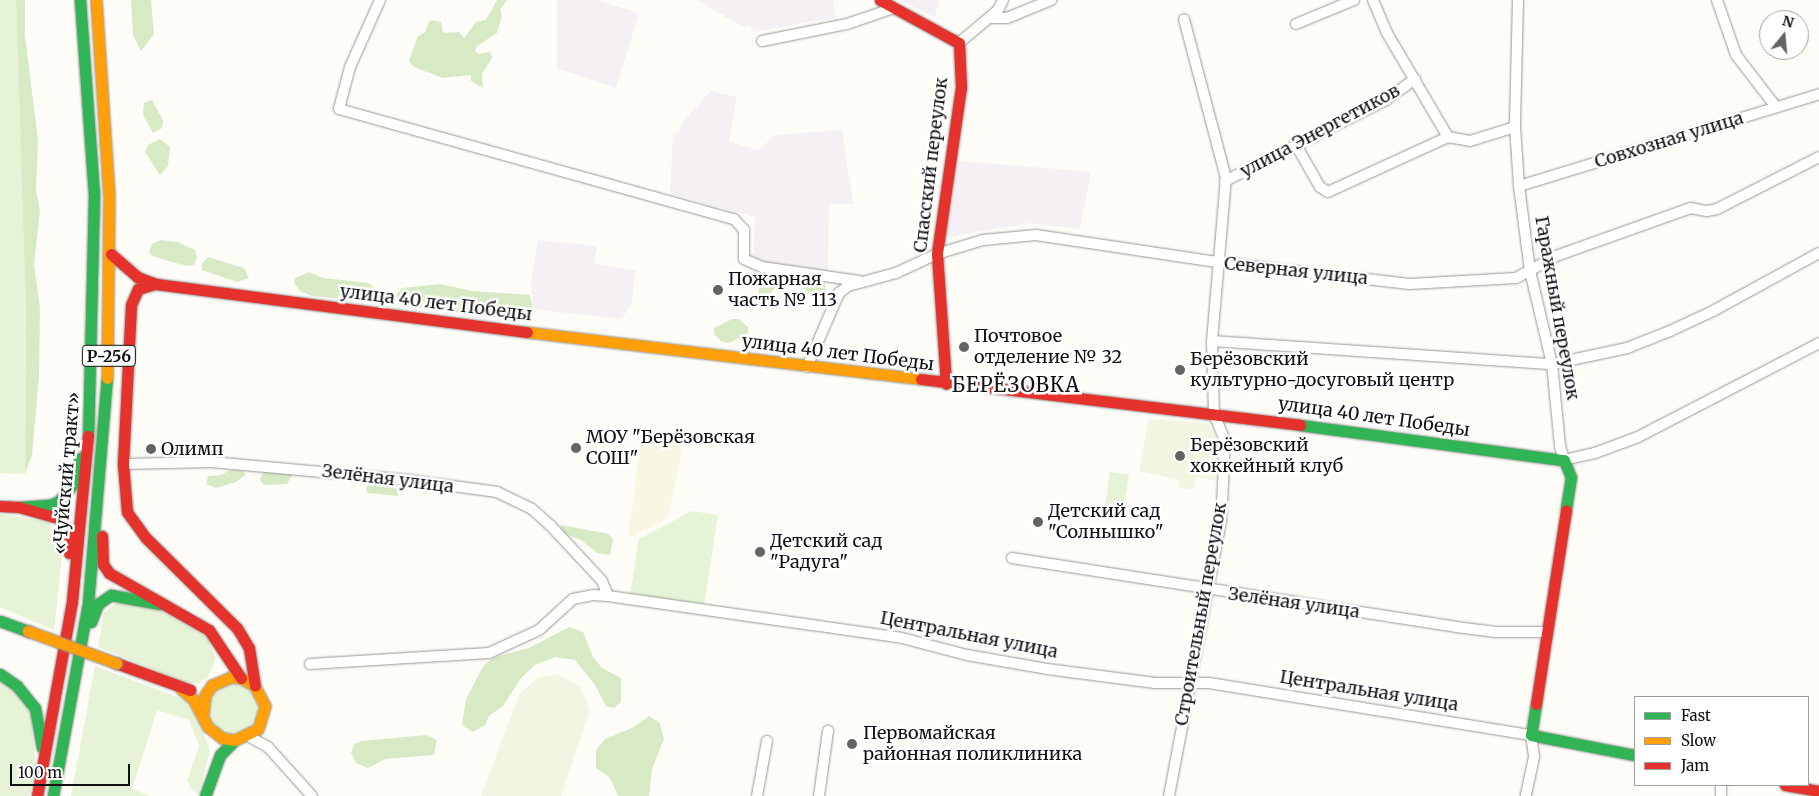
<!DOCTYPE html>
<meta charset="utf-8">
<style>
body{margin:0}
#map{position:relative;width:1819px;height:796px;overflow:hidden;background:#fdfcf7;font-family:Merriweather,serif}
div>[style]{position:absolute}
[style*='--x']{left:calc(var(--x)*1px);top:calc(var(--y)*1px);width:calc(var(--w)*1px);rotate:calc(var(--a)*1deg)}
.industrial>*{inset:0;background:#f5f0f3}
.farmland>*{inset:0;background:#f9f7e4}
.green>*{inset:0;background:#e7f3d7}
.round{border-radius:50%}
.forest>*{inset:0;background:#d8eac5}
.pitch>*{inset:0;background:#f0f6e1}
.roads{filter:drop-shadow(0 0 1px #979795) drop-shadow(0 0 1px #979795)}
.street>*{height:10px;margin:-5px;padding:0 5px;transform-origin:5px;border-radius:5px;background:#fffffe}
.fast>*{height:11px;margin:-5.5px;padding:0 5.5px;transform-origin:5.5px;border-radius:5.5px;background:#30b455}
.slow>*{height:11px;margin:-5.5px;padding:0 5.5px;transform-origin:5.5px;border-radius:5.5px;background:#ff9f0a}
.jam>*{height:11px;margin:-5.5px;padding:0 5.5px;transform-origin:5.5px;border-radius:5.5px;background:#e5322d}
.bridges{filter:drop-shadow(0 0 1px #8e8d8b) drop-shadow(0 0 1px #8e8d8b)}
.slow-bridge>*{height:11px;margin:-5.5px;padding:0 5.5px;transform-origin:5.5px;border-radius:5.5px;background:#ff9f0a}
.dots>*{width:14px;height:14px;translate:-50% -50%;box-sizing:border-box;border:2px solid #fff;border-radius:50%}
span{translate:-50% -50%;white-space:nowrap;text-align:center;line-height:1.15;-webkit-text-stroke:5px #fff;paint-order:stroke}
.shield-label span{padding:1px 4px;background:#fff;border:1px solid;border-radius:4px;-webkit-text-stroke-width:0}
.shield-label{font-size:16px;color:#111;font-weight:700}
.street-label{font-size:18px;color:#111}
.poi-label{font-size:18px;color:#111}
.left{translate:0 -50%;text-align:left}
.quarter-label{font-size:20px;color:#111;letter-spacing:1px}
.legend{position:absolute;left:1634px;top:696px;width:175px;height:90px;box-sizing:border-box;background:#fff;border:1px solid #a0a0a0;margin:0;padding:6px 9px;list-style:none;font-size:15px;color:#111}
.legend li{display:flex;align-items:center;gap:10px;height:25px}
.legend b{width:25px;border:1px solid #a0a0a0}
.north{position:absolute;left:1759px;top:10px;width:50px;height:50px;box-sizing:border-box;background:#fff;border:1px solid #a0a0a0;border-radius:50%;rotate:17deg;font-size:14px;font-weight:700;line-height:20px;text-align:center;color:#111}
.north::after{content:'';display:block;margin:auto;width:18px;height:22px;background:#646362;clip-path:polygon(50% 0,100% 100%,50% 72%,0 100%)}
.scale{position:absolute;left:10px;top:764px;width:120px;height:22px;box-sizing:border-box;border:2px solid #111;border-top:0;padding-left:6px;font-size:15px;line-height:18px;white-space:nowrap;color:#111;-webkit-text-stroke:4px #fff;paint-order:stroke}
</style>
<div id="map">
<div class="industrial">
<div style="clip-path:polygon(557px 0,596px 0,639px 13px,616px 88px,557px 68px)"></div>
<div style="clip-path:polygon(697px 0,833px 0,836px 18px,752px 32px,751px 26px,741px 26px)"></div>
<div style="clip-path:polygon(899px 0,939px 0,935px 17px)"></div>
<div style="clip-path:polygon(711px 91px,737px 97px,729px 142px,759px 150px,775px 135px,842px 130px,853px 204px,829px 204px,828px 271px,753px 260px,755px 217px,670px 194px,673px 133px,679px 133px,683px 121px)"></div>
<div style="clip-path:polygon(959px 161px,1091px 172px,1080px 229px,1030px 223px,947px 237px)"></div>
<div style="clip-path:polygon(538px 240px,597px 246px,593px 264px,635px 270px,632px 304px,621px 319px,533px 309px,531px 283px)"></div>
</div>
<div class="farmland">
<div style="clip-path:polygon(642px 437px,680px 441px,682px 451px,668px 518px,628px 538px)"></div>
</div>
<div class="green">
<div style="clip-path:polygon(0 0,16px 0,23px 127px,26px 307px,25px 474px,0 473px)"></div>
<div style="clip-path:polygon(1110px 472px,1129px 475px,1123px 510px,1105px 507px)"></div>
<div style="clip-path:polygon(692px 511px,718px 515px,704px 606px,630px 595px,639px 539px)"></div>
<div style="clip-path:polygon(0 514px,47px 522px,58px 531px,63px 545px,54px 630px,0 607px)"></div>
<div style="clip-path:polygon(117px 602px,162px 611px,207px 637px,216px 659px,208px 676px,199px 683px,185px 682px,98px 647px,104px 613px)"></div>
<div style="clip-path:polygon(95px 666px,185px 700px,200px 723px,210px 751px,199px 794px,191px 789px,187px 781px,199px 746px,189px 720px,157px 710px,132px 789px,150px 796px,71px 796px)"></div>
<div style="clip-path:polygon(0 681px,16px 693px,30px 713px,36px 765px,29px 796px,0 796px)"></div>
<div class="round" style="left:208px;top:684px;width:50px;height:50px"></div>
</div>
<div class="forest">
<div style="clip-path:polygon(16px 0,25px 0,25px 35px,38px 141px,36px 189px,40px 211px,34px 265px,40px 308px,39px 377px,32px 455px,25px 474px,26px 307px)"></div>
<div style="clip-path:polygon(131px 0,151px 0,154px 34px,141px 51px,133px 35px)"></div>
<div style="clip-path:polygon(497px 0,507px 0,500px 10px,502px 15px,497px 33px,477px 46px,475px 51px,478px 54px,490px 52px,492px 58px,482px 74px,483px 88px,471px 81px,471px 75px,443px 78px,414px 67px,409px 61px,418px 36px,425px 32px,430px 20px,441px 22px,443px 33px,459px 32px,464px 38px,476px 22px,486px 20px)"></div>
<div style="clip-path:polygon(152px 100px,163px 120px,162px 128px,153px 133px,143px 114px,144px 103px)"></div>
<div style="clip-path:polygon(160px 139px,170px 147px,168px 166px,160px 175px,145px 152px,148px 145px)"></div>
<div style="clip-path:polygon(161px 240px,177px 242px,195px 250px,197px 257px,194px 265px,186px 266px,152px 256px,149px 251px,152px 244px)"></div>
<div style="clip-path:polygon(208px 257px,244px 268px,249px 278px,237px 282px,202px 270px,202px 263px)"></div>
<div style="clip-path:polygon(309px 272px,323px 278px,368px 283px,381px 292px,382px 298px,368px 301px,312px 296px,300px 291px,294px 283px,295px 278px)"></div>
<div style="clip-path:polygon(768px 272px,825px 282px,825px 301px,818px 305px,803px 287px,785px 282px,777px 285px,765px 300px,758px 300px,760px 273px)"></div>
<div style="clip-path:polygon(440px 284px,472px 291px,530px 295px,533px 309px,528px 321px,415px 307px,400px 302px,396px 295px,402px 288px)"></div>
<div style="clip-path:polygon(732px 319px,739px 319px,748px 327px,748px 333px,729px 343px,722px 342px,714px 334px,714px 328px)"></div>
<div style="clip-path:polygon(231px 470px,244px 471px,245px 475px,236px 482px,216px 488px,206px 484px,208px 476px,221px 475px)"></div>
<div style="clip-path:polygon(264px 470px,293px 474px,287px 484px,264px 485px,260px 480px)"></div>
<div style="clip-path:polygon(372px 485px,397px 488px,398px 496px,367px 493px,366px 487px)"></div>
<div style="clip-path:polygon(561px 525px,609px 534px,613px 540px,610px 555px,597px 553px,581px 540px,560px 532px)"></div>
<div style="clip-path:polygon(569px 627px,583px 632px,593px 657px,602px 668px,621px 678px,621px 702px,614px 708px,606px 706px,595px 685px,575px 660px,555px 657px,535px 665px,521px 678px,503px 706px,489px 716px,485px 725px,473px 732px,462px 725px,466px 699px,484px 665px,495px 657px,529px 648px)"></div>
<div style="clip-path:polygon(649px 716px,660px 723px,664px 739px,652px 769px,649px 796px,618px 796px,610px 778px,596px 768px,596px 750px,605px 739px,634px 727px)"></div>
<div style="clip-path:polygon(426px 735px,437px 740px,434px 755px,385px 759px,368px 768px,356px 763px,351px 753px,354px 744px,362px 741px)"></div>
</div>
<div class="pitch">
<div style="clip-path:polygon(1149px 419px,1208px 423px,1219px 442px,1216px 481px,1196px 477px,1193px 490px,1178px 487px,1179px 480px,1139px 471px)"></div>
<div style="clip-path:polygon(556px 674px,580px 686px,590px 710px,561px 796px,481px 796px,519px 695px,538px 677px)"></div>
</div>
<div class="roads">
<div class="street">
<div style="--x:380;--y:0;--w:73;--a:114.1"></div>
<div style="--x:350;--y:67;--w:43;--a:104.7"></div>
<div style="--x:339;--y:109;--w:410;--a:15.6"></div>
<div style="--x:734;--y:219;--w:15;--a:48"></div>
<div style="--x:744;--y:230;--w:29;--a:90"></div>
<div style="--x:744;--y:259;--w:20;--a:24"></div>
<div style="--x:762;--y:267;--w:98;--a:8.2"></div>
<div style="--x:1373;--y:0;--w:36;--a:67"></div>
<div style="--x:1387;--y:33;--w:121;--a:59.6"></div>
<div style="--x:1448;--y:137;--w:22;--a:10"></div>
<div style="--x:1470;--y:141;--w:47;--a:-17.3"></div>
<div style="--x:1518;--y:0;--w:127;--a:91.4"></div>
<div style="--x:1515;--y:127;--w:59;--a:86.1"></div>
<div style="--x:1519;--y:186;--w:86;--a:82.6"></div>
<div style="--x:1530;--y:271;--w:96;--a:76.7"></div>
<div style="--x:1552;--y:364;--w:82;--a:84.4"></div>
<div style="--x:1560;--y:446;--w:15;--a:74"></div>
<div style="--x:1564;--y:460;--w:32;--a:-13"></div>
<div style="--x:1595;--y:453;--w:46;--a:-20.4"></div>
<div style="--x:1638;--y:437;--w:204;--a:-27.4"></div>
<div style="--x:1717;--y:0;--w:58;--a:70.9"></div>
<div style="--x:1736;--y:55;--w:66;--a:52.4"></div>
<div style="--x:991;--y:18;--w:16;--a:0"></div>
<div style="--x:1007;--y:18;--w:48;--a:-22.2"></div>
<div style="--x:1296;--y:24;--w:63;--a:-22.5"></div>
<div style="--x:762;--y:41;--w:87;--a:-11.3"></div>
<div style="--x:847;--y:24;--w:50;--a:-18.8"></div>
<div style="--x:959;--y:43;--w:51;--a:-40.2"></div>
<div style="--x:998;--y:10;--w:11;--a:-63"></div>
<div style="--x:1296;--y:145;--w:48;--a:60.3"></div>
<div style="--x:1320;--y:187;--w:9;--a:32"></div>
<div style="--x:1328;--y:192;--w:132;--a:-24.6"></div>
<div style="--x:1225;--y:181;--w:180;--a:-26.7"></div>
<div style="--x:1386;--y:100;--w:36;--a:-36"></div>
<div style="--x:1519;--y:186;--w:314;--a:-17"></div>
<div style="--x:1212;--y:341;--w:341;--a:3.9"></div>
<div style="--x:1552;--y:364;--w:77;--a:-12"></div>
<div style="--x:1627;--y:348;--w:46;--a:-21.6"></div>
<div style="--x:1670;--y:331;--w:47;--a:-24.9"></div>
<div style="--x:1713;--y:311;--w:121;--a:-28.7"></div>
<div style="--x:807;--y:367;--w:81;--a:-66.6"></div>
<div style="--x:839;--y:293;--w:11;--a:-38"></div>
<div style="--x:848;--y:286;--w:50;--a:-15.2"></div>
<div style="--x:896;--y:273;--w:45;--a:-24.9"></div>
<div style="--x:937;--y:254;--w:48;--a:-16.9"></div>
<div style="--x:983;--y:240;--w:53;--a:-5.4"></div>
<div style="--x:1036;--y:235;--w:183;--a:8.5"></div>
<div style="--x:1217;--y:262;--w:194;--a:6.5"></div>
<div style="--x:1410;--y:284;--w:106;--a:-3.2"></div>
<div style="--x:1516;--y:278;--w:46;--a:-28.8"></div>
<div style="--x:1556;--y:256;--w:143;--a:-19.6"></div>
<div style="--x:1691;--y:208;--w:16;--a:11"></div>
<div style="--x:1707;--y:211;--w:10;--a:-11"></div>
<div style="--x:1717;--y:209;--w:114;--a:-27"></div>
<div style="--x:123;--y:464;--w:88;--a:-1.3"></div>
<div style="--x:211;--y:462;--w:199;--a:5.2"></div>
<div style="--x:409;--y:480;--w:89;--a:7.8"></div>
<div style="--x:497;--y:492;--w:39;--a:26"></div>
<div style="--x:532;--y:509;--w:24;--a:42"></div>
<div style="--x:550;--y:525;--w:76;--a:47.1"></div>
<div style="--x:602;--y:581;--w:16;--a:68"></div>
<div style="--x:1012;--y:558;--w:449;--a:8.8"></div>
<div style="--x:1456;--y:627;--w:40;--a:7.1"></div>
<div style="--x:1496;--y:632;--w:51;--a:0"></div>
<div style="--x:310;--y:664;--w:179;--a:-3.5"></div>
<div style="--x:489;--y:653;--w:55;--a:-24.7"></div>
<div style="--x:539;--y:630;--w:46;--a:-42.4"></div>
<div style="--x:573;--y:599;--w:20;--a:-11"></div>
<div style="--x:593;--y:595;--w:15;--a:4"></div>
<div style="--x:608;--y:596;--w:297;--a:8.1"></div>
<div style="--x:902;--y:638;--w:67;--a:14.7"></div>
<div style="--x:967;--y:655;--w:81;--a:9.9"></div>
<div style="--x:1047;--y:669;--w:109;--a:7.4"></div>
<div style="--x:1155;--y:683;--w:54;--a:0"></div>
<div style="--x:1209;--y:683;--w:326;--a:9.2"></div>
<div style="--x:1531;--y:735;--w:22;--a:82"></div>
<div style="--x:1534;--y:757;--w:40;--a:102"></div>
<div style="--x:248;--y:736;--w:23;--a:29"></div>
<div style="--x:268;--y:747;--w:66;--a:48.1"></div>
<div style="--x:1721;--y:785;--w:11;--a:90"></div>
<div style="--x:757;--y:796;--w:56;--a:-79.7"></div>
<div style="--x:819;--y:796;--w:66;--a:-82.1"></div>
<div style="--x:1169;--y:796;--w:281;--a:-79.3"></div>
<div style="--x:1221;--y:520;--w:54;--a:-86.8"></div>
<div style="--x:1224;--y:466;--w:28;--a:-90"></div>
<div style="--x:1224;--y:438;--w:26;--a:-113"></div>
<div style="--x:1214;--y:414;--w:73;--a:-91.6"></div>
<div style="--x:1212;--y:341;--w:164;--a:-85.1"></div>
<div style="--x:1226;--y:178;--w:164;--a:-104.8"></div>
</div>
<div class="fast">
<div style="--x:80;--y:0;--w:196;--a:85.9"></div>
<div style="--x:94;--y:195;--w:241;--a:91.4"></div>
<div style="--x:1300;--y:425;--w:266;--a:7.6"></div>
<div style="--x:1564;--y:460;--w:18;--a:68"></div>
<div style="--x:1571;--y:477;--w:33;--a:99"></div>
<div style="--x:19;--y:507;--w:31;--a:-4"></div>
<div style="--x:50;--y:505;--w:10;--a:-24"></div>
<div style="--x:59;--y:501;--w:21;--a:-51"></div>
<div style="--x:72;--y:485;--w:28;--a:-73"></div>
<div style="--x:0;--y:621;--w:30;--a:20"></div>
<div style="--x:91;--y:622;--w:19;--a:-69"></div>
<div style="--x:98;--y:604;--w:16;--a:-35"></div>
<div style="--x:111;--y:595;--w:50;--a:10.4"></div>
<div style="--x:0;--y:674;--w:21;--a:35"></div>
<div style="--x:17;--y:686;--w:28;--a:51"></div>
<div style="--x:35;--y:708;--w:40;--a:80"></div>
<div style="--x:1536;--y:704;--w:31;--a:99"></div>
<div style="--x:1531;--y:735;--w:106;--a:10.9"></div>
<div style="--x:53;--y:796;--w:196;--a:-79.7"></div>
<div style="--x:88;--y:603;--w:226;--a:-85.2"></div>
<div style="--x:205;--y:796;--w:44;--a:-69.9"></div>
<div style="--x:220;--y:755;--w:21;--a:-45"></div>
</div>
<div class="slow">
<div style="--x:96;--y:0;--w:194;--a:86.2"></div>
<div style="--x:109;--y:194;--w:184;--a:90.6"></div>
<div style="--x:527;--y:332;--w:397;--a:6.8"></div>
<div style="--x:181;--y:689;--w:16;--a:40"></div>
<div style="--x:193;--y:699;--w:32;--a:62"></div>
<div style="--x:208;--y:727;--w:18;--a:38"></div>
<div style="--x:222;--y:738;--w:13;--a:9"></div>
<div style="--x:235;--y:740;--w:25;--a:-26"></div>
<div style="--x:258;--y:729;--w:24;--a:-73"></div>
<div style="--x:265;--y:706;--w:22;--a:-117"></div>
<div style="--x:255;--y:686;--w:16;--a:-150"></div>
<div style="--x:241;--y:678;--w:10;--a:-174"></div>
<div style="--x:231;--y:677;--w:21;--a:157"></div>
<div style="--x:212;--y:685;--w:12;--a:125"></div>
<div style="--x:205;--y:695;--w:19;--a:96"></div>
</div>
<div class="jam">
<div style="--x:880;--y:0;--w:90;--a:28.6"></div>
<div style="--x:959;--y:43;--w:44;--a:87.4"></div>
<div style="--x:961;--y:87;--w:169;--a:98.2"></div>
<div style="--x:937;--y:254;--w:130;--a:86"></div>
<div style="--x:111;--y:254;--w:35;--a:41"></div>
<div style="--x:137;--y:277;--w:20;--a:20"></div>
<div style="--x:156;--y:284;--w:374;--a:7.4"></div>
<div style="--x:155;--y:284;--w:18;--a:164"></div>
<div style="--x:138;--y:289;--w:17;--a:114"></div>
<div style="--x:131;--y:305;--w:159;--a:92.9"></div>
<div style="--x:123;--y:464;--w:48;--a:85.2"></div>
<div style="--x:127;--y:512;--w:32;--a:54"></div>
<div style="--x:146;--y:538;--w:128;--a:44.7"></div>
<div style="--x:237;--y:628;--w:23;--a:59"></div>
<div style="--x:249;--y:648;--w:38;--a:81"></div>
<div style="--x:921;--y:379;--w:382;--a:6.9"></div>
<div style="--x:0;--y:506;--w:19;--a:3"></div>
<div style="--x:19;--y:507;--w:44;--a:15.9"></div>
<div style="--x:61;--y:519;--w:17;--a:59"></div>
<div style="--x:70;--y:534;--w:19;--a:93"></div>
<div style="--x:102;--y:536;--w:28;--a:88"></div>
<div style="--x:103;--y:564;--w:11;--a:56"></div>
<div style="--x:109;--y:573;--w:115;--a:29.7"></div>
<div style="--x:209;--y:630;--w:58;--a:56.3"></div>
<div style="--x:116;--y:663;--w:79;--a:20"></div>
<div style="--x:1536;--y:704;--w:196;--a:-81.2"></div>
<div style="--x:1785;--y:785;--w:35;--a:10"></div>
<div style="--x:37;--y:796;--w:198;--a:-79.8"></div>
<div style="--x:72;--y:601;--w:166;--a:-84.5"></div>
</div>
</div>
<div class="bridges">
<div class="slow-bridge">
<div style="--x:28;--y:631;--w:94;--a:20"></div>
</div>
</div>
<div class="dots">
<div style="left:718px;top:290px;background:#646362"></div>
<div style="left:964px;top:347px;background:#646362"></div>
<div style="left:1180px;top:370px;background:#646362"></div>
<div style="left:576px;top:448px;background:#646362"></div>
<div style="left:151px;top:449px;background:#646362"></div>
<div style="left:1180px;top:456px;background:#646362"></div>
<div style="left:1038px;top:522px;background:#646362"></div>
<div style="left:760px;top:552px;background:#646362"></div>
<div style="left:852px;top:744px;background:#646362"></div>
</div>
<div class="shield-label">
<span style="left:109px;top:356px">Р-256</span>
</div>
<div class="street-label">
<span style="left:1320px;top:131px;rotate:-28deg">улица Энергетиков</span>
<span style="left:1669px;top:140px;rotate:-17deg">Совхозная улица</span>
<span style="left:931px;top:165px;rotate:-83deg">Спасский переулок</span>
<span style="left:1296px;top:271px;rotate:6deg">Северная улица</span>
<span style="left:436px;top:303px;rotate:7deg">улица 40 лет Победы</span>
<span style="left:1557px;top:308px;rotate:80deg">Гаражный переулок</span>
<span style="left:838px;top:353px;rotate:7deg">улица 40 лет Победы</span>
<span style="left:1374px;top:417px;rotate:8deg">улица 40 лет Победы</span>
<span style="left:67px;top:473px;rotate:-85deg">«Чуйский тракт»</span>
<span style="left:388px;top:479px;rotate:7deg">Зелёная улица</span>
<span style="left:1294px;top:603px;rotate:8deg">Зелёная улица</span>
<span style="left:1201px;top:614px;rotate:-80deg">Строительный переулок</span>
<span style="left:969px;top:635px;rotate:11deg">Центральная улица</span>
<span style="left:1369px;top:691px;rotate:9deg">Центральная улица</span>
</div>
<div class="poi-label">
<span class="left" style="left:728px;top:290px">Пожарная<br>часть № 113</span>
<span class="left" style="left:974px;top:347px">Почтовое<br>отделение № 32</span>
<span class="left" style="left:1190px;top:370px">Берёзовский<br>культурно-досуговый центр</span>
<span class="left" style="left:586px;top:448px">МОУ "Берёзовская<br>СОШ"</span>
<span class="left" style="left:1190px;top:456px">Берёзовский<br>хоккейный клуб</span>
<span class="left" style="left:161px;top:449px">Олимп</span>
<span class="left" style="left:1048px;top:522px">Детский сад<br>"Солнышко"</span>
<span class="left" style="left:770px;top:552px">Детский сад<br>"Радуга"</span>
<span class="left" style="left:863px;top:744px">Первомайская<br>районная поликлиника</span>
</div>
<div class="quarter-label">
<span style="left:1016px;top:384px">БЕРЁЗОВКА</span>
</div>
<ul class="legend">
<li><b style="height:6px;background:#30b455"></b>Fast</li>
<li><b style="height:6px;background:#ff9f0a"></b>Slow</li>
<li><b style="height:6px;background:#e5322d"></b>Jam</li>
</ul>
<div class="north">N</div>
<div class="scale">100 m</div>
</div>
